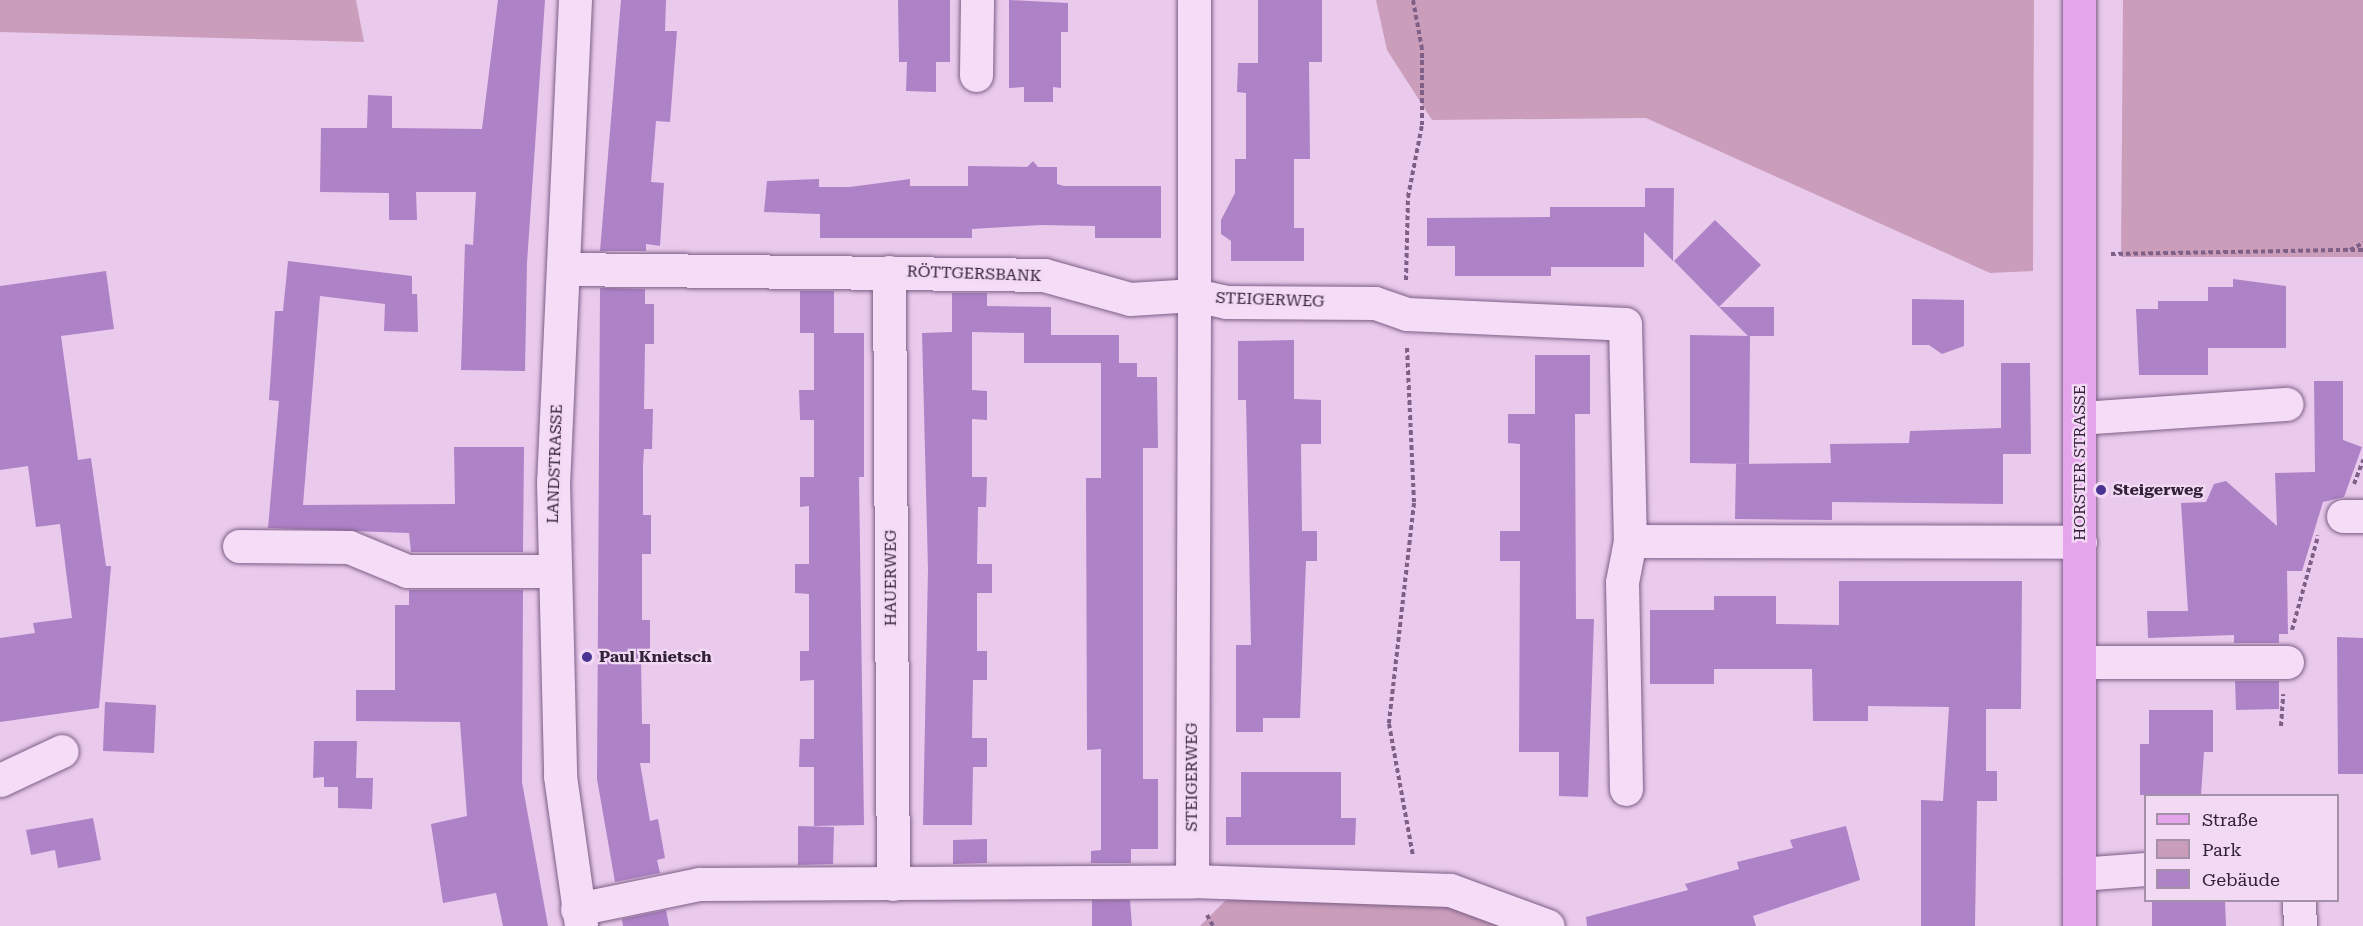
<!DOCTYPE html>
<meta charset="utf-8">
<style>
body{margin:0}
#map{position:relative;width:2363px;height:926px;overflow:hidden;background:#e9caec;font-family:"Roboto Serif",serif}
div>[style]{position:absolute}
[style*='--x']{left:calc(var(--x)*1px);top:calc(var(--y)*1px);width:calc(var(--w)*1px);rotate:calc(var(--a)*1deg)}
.green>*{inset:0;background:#ca9ebb}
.building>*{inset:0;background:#ae82c7}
.path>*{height:4px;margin-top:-2px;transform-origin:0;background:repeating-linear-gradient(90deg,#7d5f87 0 4.5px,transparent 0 7.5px)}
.roads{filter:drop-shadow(0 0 2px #7d5f87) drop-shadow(0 0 2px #7d5f87)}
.minor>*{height:33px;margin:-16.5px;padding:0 16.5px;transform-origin:16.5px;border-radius:16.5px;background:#f5dcf7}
.major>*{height:33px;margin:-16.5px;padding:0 16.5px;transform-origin:16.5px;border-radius:16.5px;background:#e5a5eb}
.dots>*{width:16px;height:16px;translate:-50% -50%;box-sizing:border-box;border:3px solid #f2d9f4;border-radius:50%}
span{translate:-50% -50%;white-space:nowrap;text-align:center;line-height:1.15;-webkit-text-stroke:4.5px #f2d9f4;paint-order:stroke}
.street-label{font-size:16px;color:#322239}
.poi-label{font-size:16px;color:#322239;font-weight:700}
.left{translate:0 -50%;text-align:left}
.legend{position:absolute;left:2144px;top:794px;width:195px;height:108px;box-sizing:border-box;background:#f2d9f4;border:2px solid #a590a9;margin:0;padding:8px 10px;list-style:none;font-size:18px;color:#322239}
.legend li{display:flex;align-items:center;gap:12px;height:30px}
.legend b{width:30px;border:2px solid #a590a9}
</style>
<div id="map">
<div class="green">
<div style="clip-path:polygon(0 0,356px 0,364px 42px,0 32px)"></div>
<div style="clip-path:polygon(1376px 0,2034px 0,2033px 271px,1990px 273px,1646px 118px,1432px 120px,1387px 50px)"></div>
<div style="clip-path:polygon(2123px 0,2363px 0,2363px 257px,2121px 257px)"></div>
<div style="clip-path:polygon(1417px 898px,1460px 900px,1499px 926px,1200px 926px,1227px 899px)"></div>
</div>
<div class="building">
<div style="clip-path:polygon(498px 0,545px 0,527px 263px,525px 371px,461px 370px,465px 244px,473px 245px,476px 192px,416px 192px,417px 220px,389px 220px,389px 193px,320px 192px,321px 128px,367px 128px,368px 95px,392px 96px,392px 128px,482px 129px)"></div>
<div style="clip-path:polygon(621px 0,666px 0,665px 31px,677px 31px,670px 122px,656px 121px,651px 182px,664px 183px,660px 246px,646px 244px,646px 251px,600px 251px)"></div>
<div style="clip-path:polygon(898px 0,950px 0,950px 62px,936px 62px,936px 92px,906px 91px,907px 62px,899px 62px)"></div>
<div style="clip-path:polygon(1009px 0,1068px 3px,1068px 32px,1061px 32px,1061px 88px,1053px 87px,1053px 102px,1024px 102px,1024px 87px,1009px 88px)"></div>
<div style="clip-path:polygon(1258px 0,1322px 0,1322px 62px,1309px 62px,1310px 159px,1294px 159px,1294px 228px,1304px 228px,1304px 261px,1231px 261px,1231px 241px,1221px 234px,1221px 220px,1235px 193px,1235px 159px,1246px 159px,1246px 93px,1237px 92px,1238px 63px,1258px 63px)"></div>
<div style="clip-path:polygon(1033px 161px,1038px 167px,1057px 167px,1057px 184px,1064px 186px,1161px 186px,1161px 238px,1095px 238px,1095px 226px,1041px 225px,972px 229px,972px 238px,820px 238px,820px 214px,764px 212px,767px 181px,819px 179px,819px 187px,850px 187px,910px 179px,910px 186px,968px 186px,968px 166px,1027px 167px)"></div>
<div style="clip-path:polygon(1645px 188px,1674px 188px,1673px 261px,1644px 232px,1644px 267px,1551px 267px,1551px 276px,1455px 276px,1455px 246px,1427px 246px,1427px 218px,1550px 217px,1550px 207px,1645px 207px)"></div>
<div style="clip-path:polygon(1715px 220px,1761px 265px,1719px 307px,1674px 261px)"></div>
<div style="clip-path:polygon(288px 261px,412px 276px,412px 294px,417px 294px,418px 332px,384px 331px,385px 304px,320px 296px,303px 505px,455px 504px,454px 447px,524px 447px,523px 552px,411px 552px,409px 533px,268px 528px,279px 401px,269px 400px,275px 311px,283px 311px)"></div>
<div style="clip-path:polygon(106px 271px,114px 329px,61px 336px,78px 460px,91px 458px,106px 566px,111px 566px,99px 708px,0 722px,0 638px,35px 633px,33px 623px,72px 618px,60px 524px,36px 527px,28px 466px,0 470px,0 286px)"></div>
<div style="clip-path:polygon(2233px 279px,2286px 286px,2286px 348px,2208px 348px,2208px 375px,2139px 375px,2136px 309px,2158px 309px,2158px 301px,2208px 301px,2208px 287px,2233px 287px)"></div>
<div style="clip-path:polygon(600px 288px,645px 289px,645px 304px,654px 304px,654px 344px,645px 344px,644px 409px,653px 409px,652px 449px,644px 449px,643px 466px,643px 515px,651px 515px,651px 554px,642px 554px,642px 620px,650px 620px,650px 660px,641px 659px,642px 724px,650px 724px,650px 763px,640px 763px,650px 821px,658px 819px,665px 858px,657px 860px,660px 873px,615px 882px,597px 779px)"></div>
<div style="clip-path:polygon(800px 291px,834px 291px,834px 333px,864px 333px,864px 477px,859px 477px,864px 825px,814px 826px,814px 767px,799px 767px,800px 739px,814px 739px,814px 680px,800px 681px,800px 651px,809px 651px,809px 594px,795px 593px,795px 564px,809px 564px,809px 506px,800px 507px,800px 477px,814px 477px,814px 420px,800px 420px,799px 390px,814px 390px,814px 333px,821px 333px,800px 333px)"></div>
<div style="clip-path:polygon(952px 293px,987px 293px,987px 306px,1051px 307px,1051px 335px,1119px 335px,1119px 363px,1137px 363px,1137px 377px,1157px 377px,1158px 448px,1143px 448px,1143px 779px,1158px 779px,1158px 849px,1131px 849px,1131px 863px,1091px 863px,1091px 851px,1101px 850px,1101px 749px,1087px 750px,1086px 478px,1101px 478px,1101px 363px,1024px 363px,1024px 333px,972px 332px,972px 390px,987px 391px,987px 420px,972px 419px,972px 477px,987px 477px,986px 507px,978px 507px,977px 564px,992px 564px,992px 593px,977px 593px,977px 651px,987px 651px,987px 680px,973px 680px,972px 738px,987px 738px,987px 767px,973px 767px,972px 825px,923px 825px,928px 569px,922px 333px,952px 332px)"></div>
<div style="clip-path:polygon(1912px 299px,1964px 300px,1964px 346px,1942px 354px,1929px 345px,1912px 345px)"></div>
<div style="clip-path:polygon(1719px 307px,1774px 307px,1774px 336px,1748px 336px)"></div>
<div style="clip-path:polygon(1690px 335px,1750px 336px,1749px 464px,1690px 463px)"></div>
<div style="clip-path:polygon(1294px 340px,1294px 399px,1321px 400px,1321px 444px,1301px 444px,1302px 531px,1317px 531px,1317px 561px,1306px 561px,1300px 718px,1263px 718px,1263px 732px,1236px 732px,1236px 645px,1251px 645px,1246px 400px,1238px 400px,1238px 341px)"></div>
<div style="clip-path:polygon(1535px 355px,1590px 355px,1590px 414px,1575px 414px,1576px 619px,1594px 619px,1588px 797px,1559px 796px,1559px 752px,1519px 752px,1520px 561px,1500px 561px,1500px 531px,1520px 531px,1520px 444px,1508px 443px,1508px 414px,1535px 414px)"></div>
<div style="clip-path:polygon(2001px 363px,2030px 363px,2031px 454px,2003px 454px,2003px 504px,1832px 502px,1832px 520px,1735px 519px,1736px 464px,1831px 463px,1830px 444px,1909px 443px,1910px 431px,2001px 428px)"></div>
<div style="clip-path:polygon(2314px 381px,2343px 381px,2343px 440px,2362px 447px,2344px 497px,2323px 502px,2302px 571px,2287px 571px,2288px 634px,2279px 634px,2279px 643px,2234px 643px,2234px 635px,2148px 638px,2147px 611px,2188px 611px,2181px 503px,2206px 502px,2214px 484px,2226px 481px,2277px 526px,2275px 473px,2315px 472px)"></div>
<div style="clip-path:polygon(1839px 581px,2022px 581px,2021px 709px,1986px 709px,1986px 771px,1997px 771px,1997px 801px,1977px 801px,1975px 926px,1921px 926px,1921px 800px,1943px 801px,1949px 707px,1868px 706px,1868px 721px,1813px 721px,1812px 669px,1714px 669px,1714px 684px,1650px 684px,1650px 610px,1714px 610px,1714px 596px,1776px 596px,1776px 624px,1839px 625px)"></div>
<div style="clip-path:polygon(409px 590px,523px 590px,522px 782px,548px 926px,503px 926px,496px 893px,443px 903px,431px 824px,467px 816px,460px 722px,356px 721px,356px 690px,395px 690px,395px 605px,409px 605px)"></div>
<div style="clip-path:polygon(2337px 637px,2363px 638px,2363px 774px,2338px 774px)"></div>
<div style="clip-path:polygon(2235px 681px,2279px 681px,2279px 709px,2236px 710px)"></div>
<div style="clip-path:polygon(105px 702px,156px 705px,154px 753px,103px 751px)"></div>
<div style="clip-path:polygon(2149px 710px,2213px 710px,2213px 752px,2204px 752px,2201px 795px,2140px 795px,2140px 744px,2149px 744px)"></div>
<div style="clip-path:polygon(314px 741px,357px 741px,356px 778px,373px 778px,372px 809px,338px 808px,338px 787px,324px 787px,324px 777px,313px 778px)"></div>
<div style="clip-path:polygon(1241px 772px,1341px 772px,1341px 818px,1356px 818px,1355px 845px,1226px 845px,1226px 817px,1241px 817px)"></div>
<div style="clip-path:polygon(93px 818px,101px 860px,58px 868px,55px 850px,31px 855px,26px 830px)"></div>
<div style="clip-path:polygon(798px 826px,834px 827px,833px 864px,798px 865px)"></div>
<div style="clip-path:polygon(1846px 826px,1860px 880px,1753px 916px,1756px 926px,1587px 926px,1586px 917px,1688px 890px,1685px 884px,1739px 869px,1737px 862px,1793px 848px,1790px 840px)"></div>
<div style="clip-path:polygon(987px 839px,987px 863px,953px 864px,953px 840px)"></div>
<div style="clip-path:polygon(1092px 900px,1130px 900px,1132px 926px,1092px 926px)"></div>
<div style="clip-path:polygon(2152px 900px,2225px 900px,2226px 926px,2152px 926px)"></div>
<div style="clip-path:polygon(666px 910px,669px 926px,623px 926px,622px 919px)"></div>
</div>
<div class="path">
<div style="--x:2351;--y:250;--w:12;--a:0"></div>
<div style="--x:2111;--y:254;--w:239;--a:-1"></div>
<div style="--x:2350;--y:250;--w:15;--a:-28"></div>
<div style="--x:1406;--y:280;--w:83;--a:-88.6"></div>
<div style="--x:1408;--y:197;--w:73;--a:-79"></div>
<div style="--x:1422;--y:125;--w:76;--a:-90"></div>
<div style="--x:1422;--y:49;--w:50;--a:-100.4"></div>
<div style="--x:1407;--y:348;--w:155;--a:87.4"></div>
<div style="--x:1414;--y:503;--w:222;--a:96.5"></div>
<div style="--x:1389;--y:724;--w:134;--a:79.7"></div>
<div style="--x:2354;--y:484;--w:26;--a:-69"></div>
<div style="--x:2292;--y:630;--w:98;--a:-74.5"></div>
<div style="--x:2281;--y:726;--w:32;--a:-86"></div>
<div style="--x:1207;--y:915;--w:13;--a:61"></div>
</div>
<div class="roads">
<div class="minor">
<div style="--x:575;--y:0;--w:483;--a:92.6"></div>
<div style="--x:553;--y:482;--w:294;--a:88.6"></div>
<div style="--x:560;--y:776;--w:151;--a:82"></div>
<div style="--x:976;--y:75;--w:75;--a:-89.2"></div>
<div style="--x:564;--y:269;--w:480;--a:0.7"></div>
<div style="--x:1044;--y:275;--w:89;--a:15.6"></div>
<div style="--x:1130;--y:299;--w:64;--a:-3.6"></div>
<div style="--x:1194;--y:295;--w:295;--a:-90"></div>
<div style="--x:889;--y:272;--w:612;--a:89.63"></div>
<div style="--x:2080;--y:418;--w:207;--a:-3.9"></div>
<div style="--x:2343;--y:516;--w:20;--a:0"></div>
<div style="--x:239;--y:546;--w:110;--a:0.5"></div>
<div style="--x:349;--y:547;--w:63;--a:22.5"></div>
<div style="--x:407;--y:571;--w:147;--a:0"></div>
<div style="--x:2080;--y:662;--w:207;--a:0"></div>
<div style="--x:0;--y:780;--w:68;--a:-25.1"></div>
<div style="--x:1626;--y:789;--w:207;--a:-91.1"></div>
<div style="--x:1622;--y:582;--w:42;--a:-79"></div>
<div style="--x:2079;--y:874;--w:67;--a:-4.3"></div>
<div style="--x:1192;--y:881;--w:586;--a:-89.8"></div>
<div style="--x:1194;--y:295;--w:33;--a:12"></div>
<div style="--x:1226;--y:302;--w:149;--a:0.4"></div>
<div style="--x:1375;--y:303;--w:34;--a:19"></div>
<div style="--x:1407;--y:314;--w:218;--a:2.6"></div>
<div style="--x:1625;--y:324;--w:217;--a:88.7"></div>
<div style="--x:1630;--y:541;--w:450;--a:0.1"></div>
<div style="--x:2299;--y:900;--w:26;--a:88"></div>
<div style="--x:577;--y:909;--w:125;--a:-11.6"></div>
<div style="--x:699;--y:884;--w:493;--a:-0.3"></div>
<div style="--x:1192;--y:881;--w:258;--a:2"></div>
<div style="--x:1450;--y:890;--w:104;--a:20.2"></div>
</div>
<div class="major">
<div style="--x:2079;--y:0;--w:926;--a:90"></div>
</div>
</div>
<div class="dots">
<div style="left:2101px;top:490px;background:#483392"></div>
<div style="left:587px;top:657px;background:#483392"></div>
</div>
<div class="street-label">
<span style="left:974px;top:274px;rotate:2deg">RÖTTGERSBANK</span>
<span style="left:1270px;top:300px;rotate:2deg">STEIGERWEG</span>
<span style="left:2080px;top:463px;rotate:-90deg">HORSTER STRASSE</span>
<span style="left:555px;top:464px;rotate:-88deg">LANDSTRASSE</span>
<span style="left:891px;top:578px;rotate:-90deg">HAUERWEG</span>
<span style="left:1192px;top:777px;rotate:-90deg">STEIGERWEG</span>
</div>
<div class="poi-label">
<span class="left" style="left:2113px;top:490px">Steigerweg</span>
<span class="left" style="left:599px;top:657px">Paul Knietsch</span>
</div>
<ul class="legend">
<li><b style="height:8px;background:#e5a5eb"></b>Straße</li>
<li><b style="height:16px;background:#ca9ebb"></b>Park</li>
<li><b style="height:16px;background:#ae82c7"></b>Gebäude</li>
</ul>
</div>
